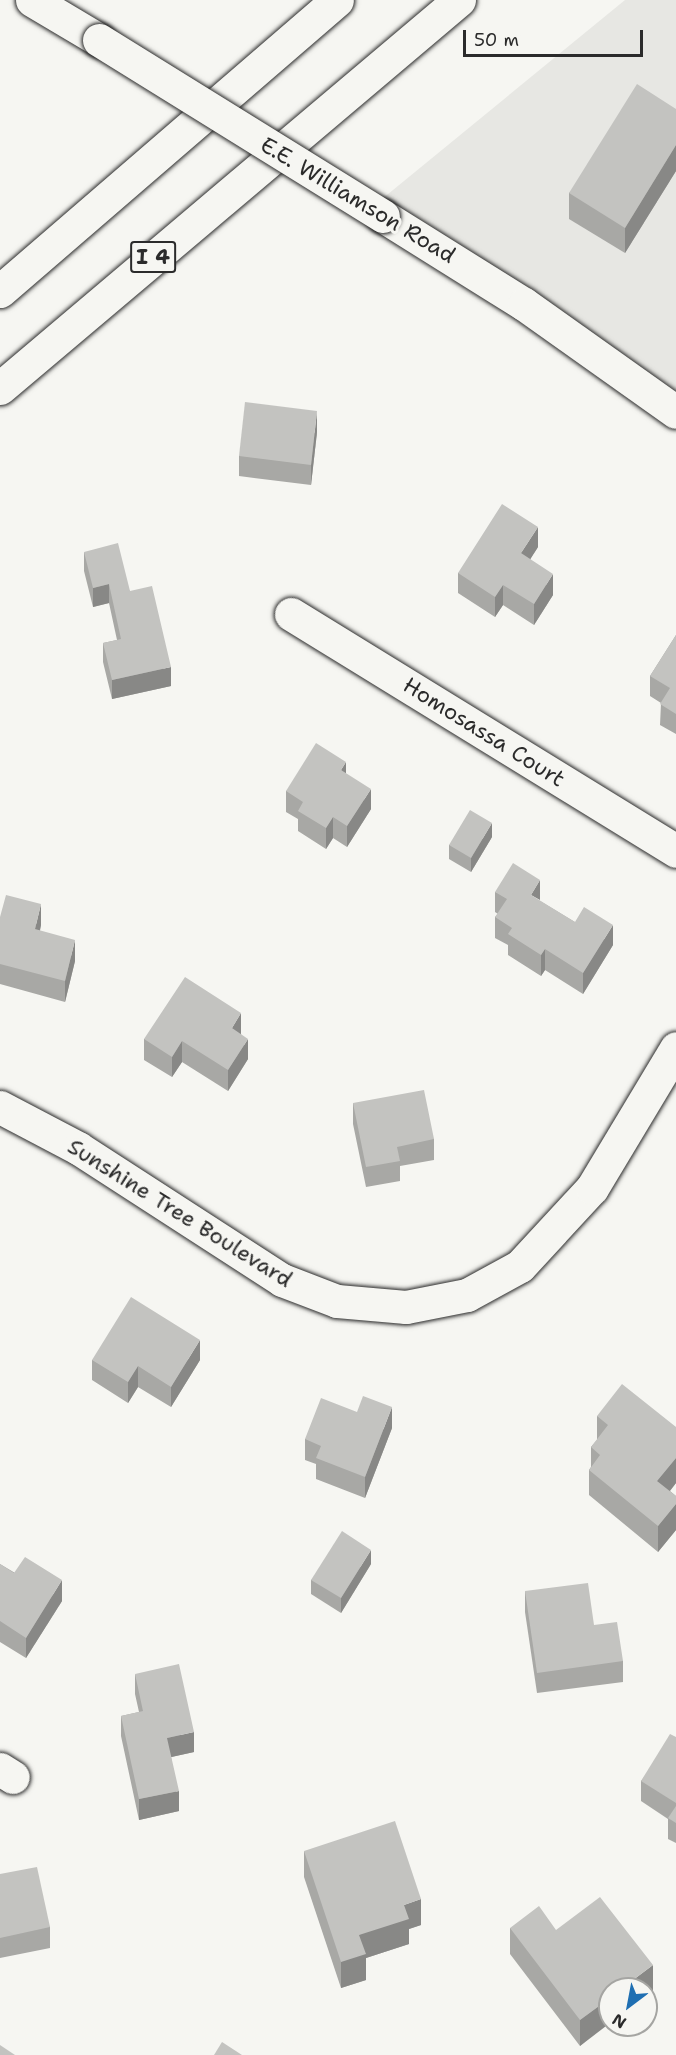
<!DOCTYPE html>
<style>
body{margin:0}
#map{position:relative;width:676px;height:2055px;overflow:hidden;background:#f6f6f2;font-family:"Shantell Sans",sans-serif}
div>[style]{position:absolute}
[style*='--x']{left:calc(var(--x)*1px);top:calc(var(--y)*1px);width:calc(var(--w)*1px);rotate:calc(var(--a)*1deg)}
.built>*{inset:0;background:#e7e7e3}
.roads{filter:drop-shadow(0 0 2px #2b2b2b) drop-shadow(0 0 2px #2b2b2b)}
.minor>*{height:33px;margin:-16.5px;padding:0 16.5px;transform-origin:16.5px;border-radius:16.5px;background:#f6f6f2}
.highway>*{height:33px;margin:-16.5px;padding:0 16.5px;transform-origin:16.5px;border-radius:16.5px;background:#f6f6f2}
.bridges{filter:drop-shadow(0 0 2px #2b2b2b) drop-shadow(0 0 2px #2b2b2b)}
.minor-bridge>*{height:33px;margin:-16.5px;padding:0 16.5px;transform-origin:16.5px;border-radius:16.5px;background:#f6f6f2}
.wall>*{inset:0;background:#a8a8a5}
.shaded-wall>*{inset:0;background:#888886}
.building>*{inset:0;background:#c3c3c0}
span{translate:-50% -50%;white-space:nowrap;text-align:center;line-height:1.15;-webkit-text-stroke:6px #f6f6f2;paint-order:stroke}
.shield-label span{padding:2px 4px;background:#f6f6f2;border:2px solid;border-radius:4px;-webkit-text-stroke-width:0}
.shield-label{font-size:21px;color:#2b2b2b;font-weight:700}
.street-label{font-size:22px;color:#2b2b2b}
.north{position:absolute;left:598px;top:1977px;width:60px;height:60px;box-sizing:border-box;background:#f6f6f2;border:2px solid #a5a5a2;border-radius:50%;rotate:212deg;font-size:16px;font-weight:700;line-height:24px;text-align:center;color:#2b2b2b}
.north::after{content:'';display:block;margin:auto;width:21px;height:27px;background:#1f6fb2;clip-path:polygon(50% 0,100% 100%,50% 72%,0 100%)}
.scale{position:absolute;left:463px;top:30px;width:180px;height:27px;box-sizing:border-box;border:3px solid #2b2b2b;border-top:0;padding-left:8px;font-size:18px;line-height:21px;white-space:nowrap;color:#2b2b2b;-webkit-text-stroke:4px #f6f6f2;paint-order:stroke}
</style>
<div id="map">
<div class="built">
<div style="clip-path:polygon(625px 0,676px 0,676px 395px,382px 199px)"></div>
</div>
<div class="roads">
<div class="minor">
<div style="--x:32;--y:0;--w:78;--a:30.8"></div>
<div style="--x:383;--y:216;--w:166;--a:32"></div>
<div style="--x:524;--y:304;--w:186;--a:35.4"></div>
<div style="--x:291;--y:614;--w:452;--a:31.6"></div>
<div style="--x:0;--y:1107;--w:88;--a:27.7"></div>
<div style="--x:78;--y:1148;--w:243;--a:32.9"></div>
<div style="--x:282;--y:1280;--w:59;--a:20.9"></div>
<div style="--x:337;--y:1301;--w:69;--a:5"></div>
<div style="--x:406;--y:1307;--w:62;--a:-11.1"></div>
<div style="--x:467;--y:1295;--w:60;--a:-28.7"></div>
<div style="--x:520;--y:1266;--w:106;--a:-47.3"></div>
<div style="--x:592;--y:1188;--w:163;--a:-59"></div>
<div style="--x:0;--y:1769;--w:15;--a:32"></div>
</div>
<div class="highway">
<div style="--x:0;--y:291;--w:445;--a:-40.8"></div>
<div style="--x:0;--y:388;--w:601;--a:-40.21"></div>
</div>
</div>
<div class="bridges">
<div class="minor-bridge">
<div style="--x:99;--y:40;--w:334;--a:31.8"></div>
</div>
</div>
<div class="wall">
<div style="clip-path:polygon(676px 109px,676px 171px,625px 253px,569px 219px,569px 193px)"></div>
<div style="clip-path:polygon(317px 432px,311px 485px,239px 476px,239px 456px)"></div>
<div style="clip-path:polygon(538px 547px,530px 559px,553px 595px,534px 625px,503px 605px,495px 617px,458px 593px,458px 573px)"></div>
<div style="clip-path:polygon(84px 552px,130px 591px,171px 686px,112px 699px,103px 662px,103px 643px,117px 640px,109px 603px,93px 607px,84px 571px)"></div>
<div style="clip-path:polygon(676px 635px,676px 734px,660px 725px,661px 703px,650px 696px,650px 676px)"></div>
<div style="clip-path:polygon(346px 774px,371px 809px,347px 847px,333px 838px,326px 849px,298px 831px,298px 819px,286px 812px,286px 791px)"></div>
<div style="clip-path:polygon(492px 837px,471px 872px,449px 859px,449px 845px)"></div>
<div style="clip-path:polygon(495px 892px,540px 901px,613px 945px,583px 994px,545px 970px,541px 976px,508px 955px,508px 945px,495px 938px,495px 917px,498px 914px,495px 912px)"></div>
<div style="clip-path:polygon(0 917px,41px 925px,40px 931px,75px 961px,65px 1002px,0 984px)"></div>
<div style="clip-path:polygon(241px 1034px,248px 1059px,228px 1091px,182px 1062px,172px 1077px,144px 1060px,144px 1039px)"></div>
<div style="clip-path:polygon(353px 1103px,434px 1139px,434px 1160px,400px 1166px,400px 1181px,366px 1187px,353px 1124px)"></div>
<div style="clip-path:polygon(92px 1360px,200px 1360px,171px 1407px,138px 1387px,128px 1403px,92px 1380px)"></div>
<div style="clip-path:polygon(597px 1416px,676px 1427px,676px 1483px,670px 1491px,676px 1496px,676px 1530px,658px 1552px,589px 1495px,589px 1470px,591px 1467px,591px 1447px,597px 1440px)"></div>
<div style="clip-path:polygon(392px 1428px,365px 1498px,316px 1479px,316px 1464px,305px 1460px,305px 1439px)"></div>
<div style="clip-path:polygon(0 1564px,62px 1601px,26px 1658px,0 1642px)"></div>
<div style="clip-path:polygon(371px 1564px,341px 1613px,311px 1594px,311px 1580px)"></div>
<div style="clip-path:polygon(525px 1591px,623px 1661px,623px 1682px,537px 1693px,525px 1612px)"></div>
<div style="clip-path:polygon(135px 1674px,194px 1752px,171px 1757px,179px 1811px,139px 1820px,121px 1736px,121px 1716px,139px 1712px,135px 1694px)"></div>
<div style="clip-path:polygon(676px 1737px,676px 1843px,668px 1839px,668px 1819px,641px 1801px,641px 1781px)"></div>
<div style="clip-path:polygon(304px 1851px,421px 1925px,409px 1929px,409px 1944px,366px 1958px,366px 1980px,341px 1988px,304px 1877px)"></div>
<div style="clip-path:polygon(0 1874px,50px 1927px,50px 1948px,0 1958px)"></div>
<div style="clip-path:polygon(510px 1928px,556px 1930px,653px 1991px,646px 1996px,646px 1989px,580px 2046px,510px 1954px)"></div>
</div>
<div class="shaded-wall">
<div style="clip-path:polygon(676px 145px,676px 171px,625px 253px,625px 228px)"></div>
<div style="clip-path:polygon(317px 411px,317px 432px,311px 485px,311px 465px)"></div>
<div style="clip-path:polygon(538px 527px,538px 547px,521px 574px,521px 553px)"></div>
<div style="clip-path:polygon(553px 574px,553px 595px,534px 625px,534px 604px)"></div>
<div style="clip-path:polygon(109px 584px,109px 603px,93px 607px,93px 588px)"></div>
<div style="clip-path:polygon(503px 585px,503px 605px,495px 617px,495px 597px)"></div>
<div style="clip-path:polygon(171px 667px,171px 686px,112px 699px,112px 680px)"></div>
<div style="clip-path:polygon(346px 762px,346px 783px,341px 770px)"></div>
<div style="clip-path:polygon(371px 789px,371px 809px,347px 847px,347px 826px)"></div>
<div style="clip-path:polygon(333px 817px,333px 838px,326px 849px,326px 828px)"></div>
<div style="clip-path:polygon(492px 823px,492px 837px,471px 872px,471px 858px)"></div>
<div style="clip-path:polygon(540px 880px,540px 900px,531px 895px)"></div>
<div style="clip-path:polygon(41px 904px,41px 925px,35px 950px,35px 929px)"></div>
<div style="clip-path:polygon(613px 925px,613px 945px,583px 994px,583px 973px)"></div>
<div style="clip-path:polygon(75px 940px,75px 961px,65px 1002px,65px 981px)"></div>
<div style="clip-path:polygon(545px 949px,545px 970px,541px 976px,541px 955px)"></div>
<div style="clip-path:polygon(241px 1013px,241px 1034px,232px 1049px,232px 1028px)"></div>
<div style="clip-path:polygon(248px 1039px,248px 1059px,228px 1091px,228px 1070px)"></div>
<div style="clip-path:polygon(182px 1041px,182px 1062px,172px 1077px,172px 1057px)"></div>
<div style="clip-path:polygon(200px 1340px,200px 1360px,171px 1407px,171px 1387px)"></div>
<div style="clip-path:polygon(138px 1366px,138px 1387px,128px 1403px,128px 1382px)"></div>
<div style="clip-path:polygon(392px 1407px,392px 1428px,365px 1498px,365px 1477px)"></div>
<div style="clip-path:polygon(676px 1458px,676px 1483px,657px 1507px,657px 1481px)"></div>
<div style="clip-path:polygon(676px 1504px,676px 1530px,658px 1552px,658px 1526px)"></div>
<div style="clip-path:polygon(371px 1550px,371px 1564px,341px 1613px,341px 1598px)"></div>
<div style="clip-path:polygon(62px 1580px,62px 1601px,26px 1658px,26px 1638px)"></div>
<div style="clip-path:polygon(194px 1732px,194px 1752px,167px 1758px,167px 1738px)"></div>
<div style="clip-path:polygon(179px 1791px,179px 1811px,139px 1820px,139px 1799px)"></div>
<div style="clip-path:polygon(421px 1899px,421px 1925px,409px 1929px,409px 1944px,366px 1958px,366px 1980px,341px 1988px,341px 1962px,359px 1935px,404px 1905px)"></div>
<div style="clip-path:polygon(653px 1965px,653px 1991px,646px 1996px,646px 1989px,621px 1989px)"></div>
<div style="clip-path:polygon(610px 1998px,610px 2023px,580px 2046px,580px 2020px)"></div>
</div>
<div class="building">
<div style="clip-path:polygon(637px 84px,676px 109px,676px 145px,625px 228px,569px 193px)"></div>
<div style="clip-path:polygon(245px 402px,317px 411px,311px 465px,239px 456px)"></div>
<div style="clip-path:polygon(502px 504px,538px 527px,521px 553px,553px 574px,534px 604px,503px 585px,495px 597px,458px 573px)"></div>
<div style="clip-path:polygon(118px 543px,130px 591px,152px 586px,171px 667px,112px 680px,103px 643px,121px 639px,109px 584px,93px 588px,84px 552px)"></div>
<div style="clip-path:polygon(676px 635px,676px 714px,660px 704px,670px 688px,650px 676px)"></div>
<div style="clip-path:polygon(316px 743px,346px 762px,341px 770px,371px 789px,347px 826px,333px 817px,326px 828px,298px 811px,303px 802px,286px 791px)"></div>
<div style="clip-path:polygon(470px 810px,492px 823px,471px 858px,449px 845px)"></div>
<div style="clip-path:polygon(513px 863px,540px 880px,531px 895px,575px 922px,584px 907px,613px 925px,583px 973px,545px 949px,541px 955px,508px 934px,512px 928px,495px 917px,507px 899px,495px 892px)"></div>
<div style="clip-path:polygon(6px 895px,41px 904px,35px 929px,75px 940px,65px 981px,0 964px,0 917px)"></div>
<div style="clip-path:polygon(185px 977px,241px 1013px,232px 1028px,248px 1039px,228px 1070px,182px 1041px,172px 1057px,144px 1039px)"></div>
<div style="clip-path:polygon(424px 1090px,434px 1139px,397px 1147px,400px 1161px,366px 1167px,353px 1103px)"></div>
<div style="clip-path:polygon(131px 1297px,200px 1340px,171px 1387px,138px 1366px,128px 1382px,92px 1360px)"></div>
<div style="clip-path:polygon(622px 1384px,676px 1427px,676px 1458px,657px 1481px,676px 1496px,676px 1504px,658px 1526px,589px 1470px,600px 1455px,591px 1447px,608px 1425px,597px 1416px)"></div>
<div style="clip-path:polygon(363px 1396px,392px 1407px,365px 1477px,316px 1458px,321px 1446px,305px 1439px,321px 1398px,357px 1412px)"></div>
<div style="clip-path:polygon(342px 1531px,371px 1550px,341px 1598px,311px 1580px)"></div>
<div style="clip-path:polygon(25px 1557px,62px 1580px,26px 1638px,0 1621px,0 1564px,14px 1573px)"></div>
<div style="clip-path:polygon(588px 1583px,594px 1625px,617px 1622px,623px 1661px,537px 1673px,525px 1591px)"></div>
<div style="clip-path:polygon(179px 1664px,194px 1732px,167px 1738px,179px 1791px,139px 1799px,121px 1716px,143px 1711px,135px 1674px)"></div>
<div style="clip-path:polygon(670px 1734px,676px 1737px,676px 1803px,641px 1781px)"></div>
<div style="clip-path:polygon(676px 1806px,676px 1823px,668px 1818px)"></div>
<div style="clip-path:polygon(395px 1821px,421px 1899px,404px 1905px,409px 1919px,359px 1935px,366px 1954px,341px 1962px,304px 1851px)"></div>
<div style="clip-path:polygon(37px 1867px,50px 1927px,0 1938px,0 1874px)"></div>
<div style="clip-path:polygon(600px 1897px,653px 1965px,621px 1989px,610px 1989px,610px 1998px,580px 2020px,510px 1928px,539px 1906px,556px 1930px)"></div>
<div style="clip-path:polygon(222px 2042px,242px 2055px,214px 2055px)"></div>
<div style="clip-path:polygon(0 2045px,15px 2055px,0 2055px)"></div>
</div>
<div class="shield-label">
<span style="left:153px;top:257px">I 4</span>
</div>
<div class="street-label">
<span style="left:358px;top:200px;rotate:31deg">E.E. Williamson Road</span>
<span style="left:484px;top:732px;rotate:32deg">Homosassa Court</span>
<span style="left:180px;top:1213px;rotate:32deg">Sunshine Tree Boulevard</span>
</div>
<div class="north">N</div>
<div class="scale">50 m</div>
</div>
